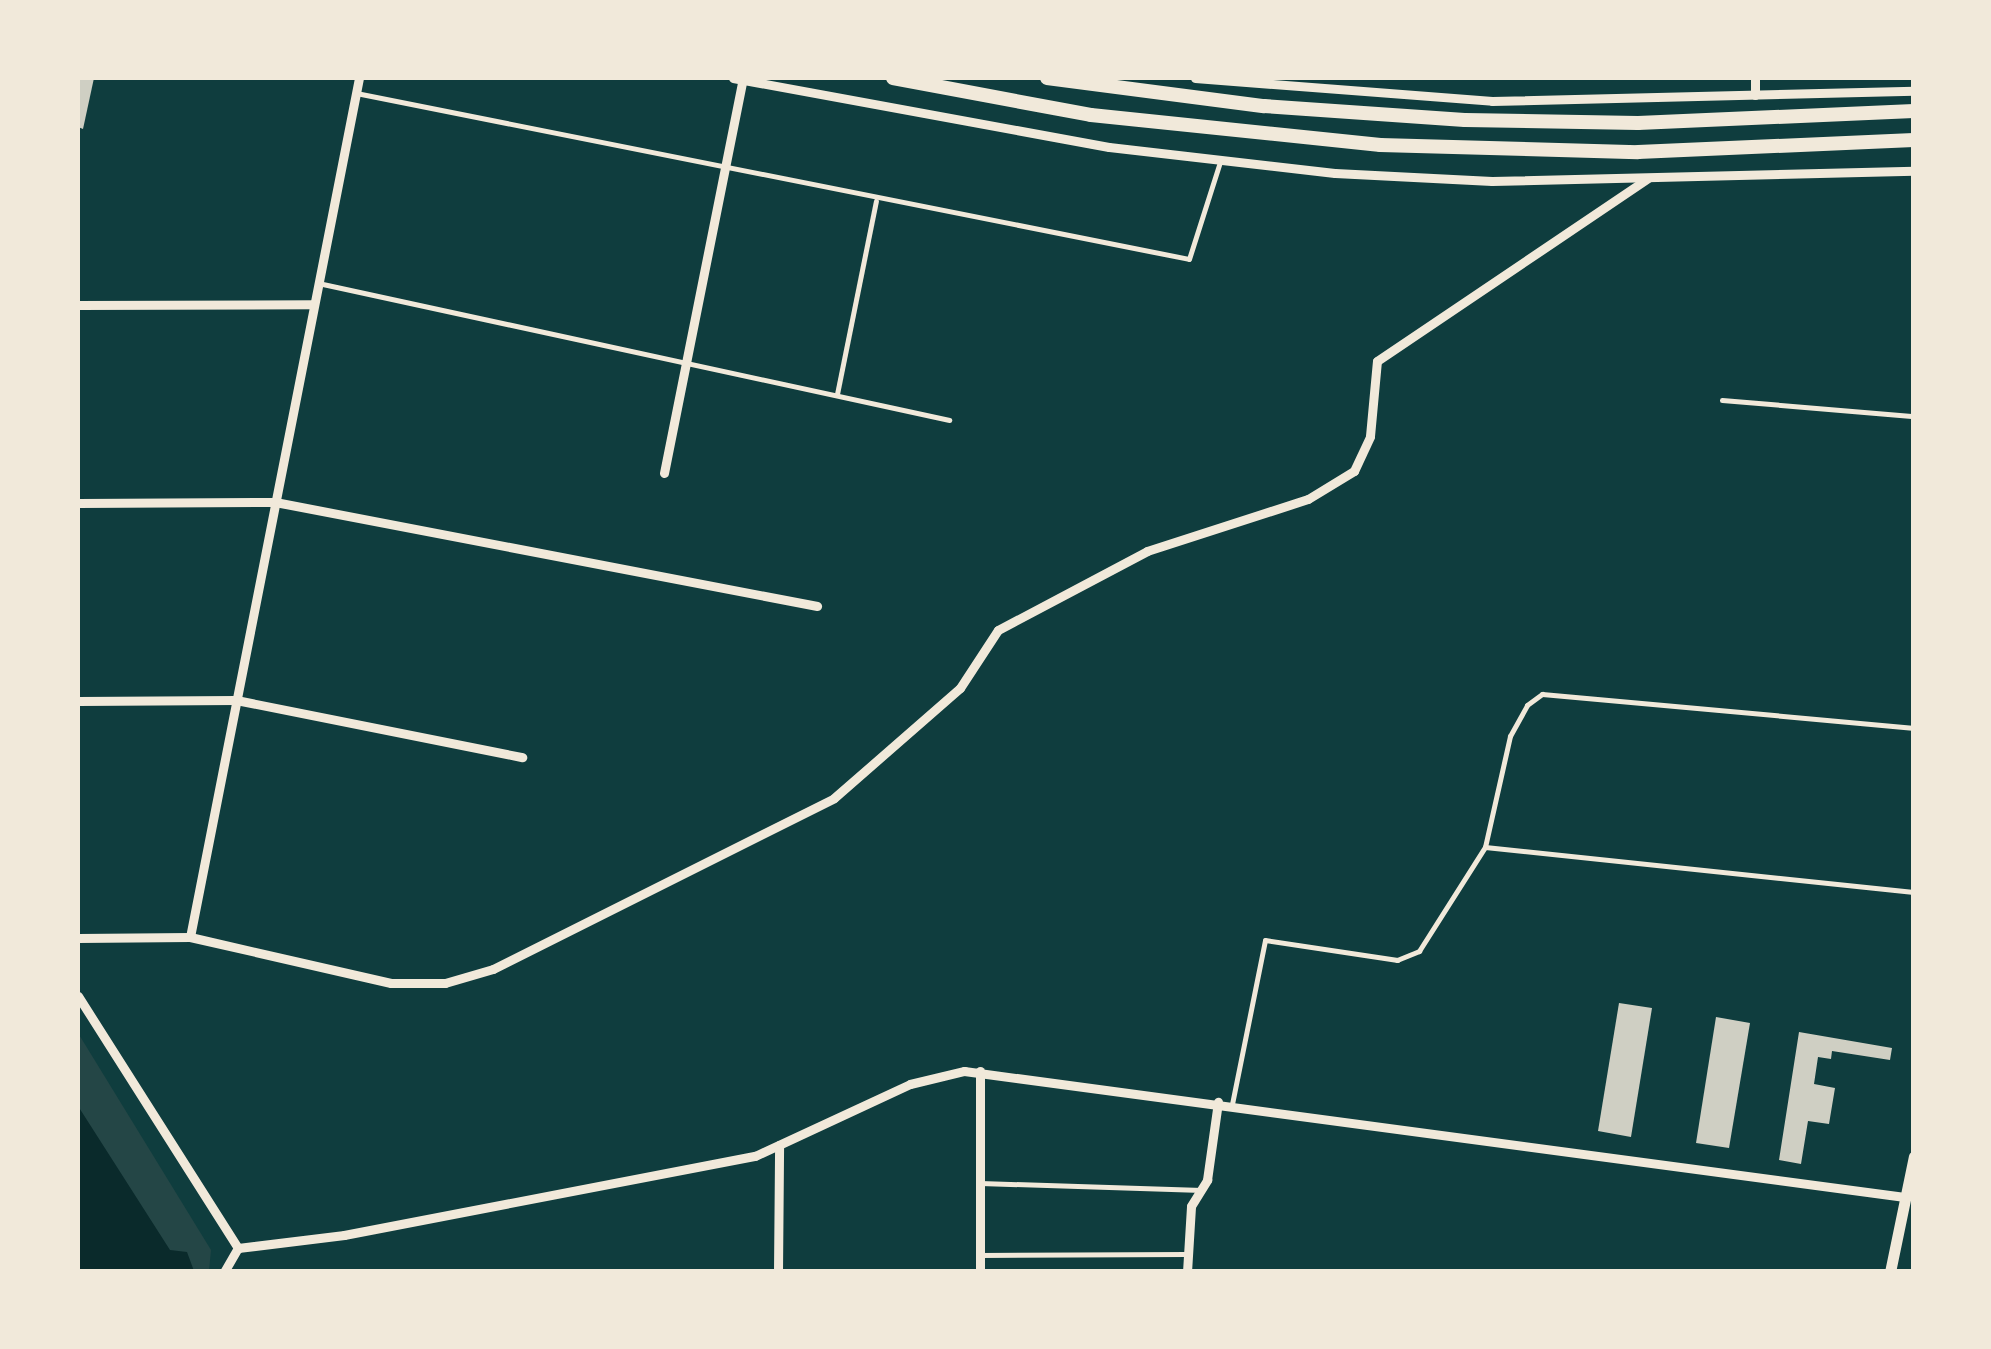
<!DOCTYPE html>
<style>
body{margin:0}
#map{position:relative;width:1991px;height:1349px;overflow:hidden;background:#0f3d3e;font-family:"Archivo Narrow",sans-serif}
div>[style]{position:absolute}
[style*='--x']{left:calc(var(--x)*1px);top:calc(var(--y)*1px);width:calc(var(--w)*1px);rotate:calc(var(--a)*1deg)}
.green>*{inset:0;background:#244646}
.water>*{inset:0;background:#0a2a2b}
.building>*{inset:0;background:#cfcfc3}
.service>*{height:5px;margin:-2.5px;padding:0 2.5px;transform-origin:2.5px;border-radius:2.5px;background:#f1e9da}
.minor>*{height:9px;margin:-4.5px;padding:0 4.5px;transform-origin:4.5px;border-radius:4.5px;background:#f1e9da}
.tertiary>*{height:11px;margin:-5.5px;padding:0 5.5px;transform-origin:5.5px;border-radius:5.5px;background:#f1e9da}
.primary>*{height:14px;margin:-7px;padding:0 7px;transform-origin:7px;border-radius:7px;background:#f1e9da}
span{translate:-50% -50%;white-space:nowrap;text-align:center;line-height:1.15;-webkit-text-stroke:8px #f1e9da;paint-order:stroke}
.frame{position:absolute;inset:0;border:80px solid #f1e9da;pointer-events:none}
</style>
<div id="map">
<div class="green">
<div style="clip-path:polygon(78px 1033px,211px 1250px,209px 1271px,78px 1271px)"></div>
</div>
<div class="water">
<div style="clip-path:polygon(78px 1106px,170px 1250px,187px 1252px,194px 1271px,78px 1271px)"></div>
</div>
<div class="building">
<div style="clip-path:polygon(78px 78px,94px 78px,83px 129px,78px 127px)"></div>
<div style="clip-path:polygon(1619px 1003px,1652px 1008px,1631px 1137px,1598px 1131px)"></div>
<div style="clip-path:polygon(1716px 1017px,1750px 1023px,1729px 1148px,1696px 1143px)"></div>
<div style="clip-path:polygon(1799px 1032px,1892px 1048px,1890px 1060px,1832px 1051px,1831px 1059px,1818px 1057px,1814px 1084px,1835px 1088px,1829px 1124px,1808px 1121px,1801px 1164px,1779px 1160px)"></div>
</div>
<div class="service">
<div style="--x:356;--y:93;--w:849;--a:11.27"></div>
<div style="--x:1189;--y:259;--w:102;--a:-72.3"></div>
<div style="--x:318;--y:283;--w:646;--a:12.25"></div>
<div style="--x:837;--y:394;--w:197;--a:-78.6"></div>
<div style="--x:1722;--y:400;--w:193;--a:4.8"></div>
<div style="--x:1485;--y:847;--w:431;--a:6"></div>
<div style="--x:1232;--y:1104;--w:167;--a:-78.6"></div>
<div style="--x:1265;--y:940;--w:134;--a:8.6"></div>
<div style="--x:1397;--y:960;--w:24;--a:-22"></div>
<div style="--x:1419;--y:951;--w:123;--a:-57.6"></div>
<div style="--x:1485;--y:847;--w:114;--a:-77.3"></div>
<div style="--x:1510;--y:736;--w:35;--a:-61"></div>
<div style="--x:1527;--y:705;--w:19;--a:-36"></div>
<div style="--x:1542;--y:694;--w:374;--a:5.2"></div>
<div style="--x:980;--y:1183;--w:222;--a:1.8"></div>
<div style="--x:980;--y:1255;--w:207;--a:-0.3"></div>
</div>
<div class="minor">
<div style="--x:733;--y:78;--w:382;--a:10.4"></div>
<div style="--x:1109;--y:147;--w:227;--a:6.6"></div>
<div style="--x:1335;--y:173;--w:157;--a:2.9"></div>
<div style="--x:1492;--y:181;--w:422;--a:-1.4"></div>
<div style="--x:1195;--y:78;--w:298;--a:4.4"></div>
<div style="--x:1492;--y:101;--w:422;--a:-1.4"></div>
<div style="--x:1755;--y:95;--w:17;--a:-90"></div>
<div style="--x:78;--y:305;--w:236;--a:-0.2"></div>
<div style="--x:664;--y:473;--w:402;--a:-78.7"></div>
<div style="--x:78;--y:503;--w:197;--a:-0.3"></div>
<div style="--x:275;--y:502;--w:552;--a:10.86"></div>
<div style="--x:78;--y:701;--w:158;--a:-0.4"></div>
<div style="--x:236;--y:700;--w:292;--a:11.3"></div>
<div style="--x:190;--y:937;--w:875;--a:-78.87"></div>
<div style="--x:78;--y:938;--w:112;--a:-0.5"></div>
<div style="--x:190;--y:937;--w:206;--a:12.9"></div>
<div style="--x:391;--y:983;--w:54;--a:0"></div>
<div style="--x:445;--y:983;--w:50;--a:-16.3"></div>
<div style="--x:493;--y:969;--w:381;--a:-26.6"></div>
<div style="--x:834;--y:798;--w:167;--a:-41.1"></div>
<div style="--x:960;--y:688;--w:69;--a:-56.8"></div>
<div style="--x:998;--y:630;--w:169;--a:-27.9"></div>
<div style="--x:1147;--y:551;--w:169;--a:-17.9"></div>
<div style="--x:1308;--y:499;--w:54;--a:-31.3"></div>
<div style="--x:1354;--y:471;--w:38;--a:-65"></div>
<div style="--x:1370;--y:436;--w:75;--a:-84.7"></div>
<div style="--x:1377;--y:361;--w:327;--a:-34"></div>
<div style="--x:78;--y:996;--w:299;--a:57.6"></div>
<div style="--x:980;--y:1071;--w:201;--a:90"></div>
<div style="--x:224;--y:1272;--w:28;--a:-60"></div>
<div style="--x:238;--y:1248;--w:107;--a:-7"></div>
<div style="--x:344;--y:1235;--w:419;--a:-10.9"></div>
<div style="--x:755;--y:1156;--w:171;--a:-24.9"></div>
<div style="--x:910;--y:1084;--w:56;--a:-13.5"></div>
<div style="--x:964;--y:1071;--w:949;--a:7.63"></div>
<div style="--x:778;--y:1272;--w:127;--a:-89.5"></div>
<div style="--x:1187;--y:1272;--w:66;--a:-86.5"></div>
<div style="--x:1191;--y:1206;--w:31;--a:-58"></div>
<div style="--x:1207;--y:1180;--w:79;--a:-82"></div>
</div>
<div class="tertiary">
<div style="--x:1890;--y:1272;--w:118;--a:-78.3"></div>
</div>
<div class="primary">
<div style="--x:893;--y:78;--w:201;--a:10.6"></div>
<div style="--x:1091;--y:115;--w:291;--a:5.9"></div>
<div style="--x:1380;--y:145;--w:258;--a:1.6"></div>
<div style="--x:1638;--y:152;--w:276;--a:-2.5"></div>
<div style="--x:1047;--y:78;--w:219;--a:7.4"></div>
<div style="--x:1264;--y:106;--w:201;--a:4"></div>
<div style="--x:1465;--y:120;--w:173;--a:1"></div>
<div style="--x:1638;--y:123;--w:276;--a:-2.5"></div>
</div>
<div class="frame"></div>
</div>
